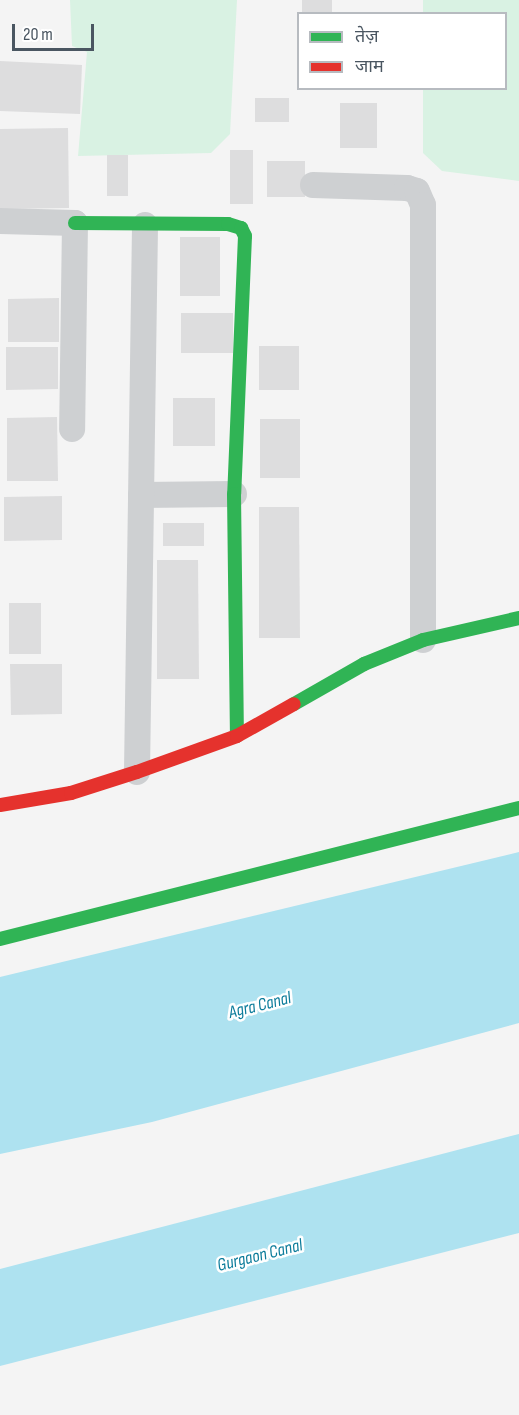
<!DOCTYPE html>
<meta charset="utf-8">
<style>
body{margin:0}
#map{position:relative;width:519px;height:1415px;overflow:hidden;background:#f4f4f4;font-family:"Sofia Sans Condensed","Noto Sans Devanagari",sans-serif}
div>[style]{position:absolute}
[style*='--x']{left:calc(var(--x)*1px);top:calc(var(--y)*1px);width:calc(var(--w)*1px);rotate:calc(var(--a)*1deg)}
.green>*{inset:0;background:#d9f2e3}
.water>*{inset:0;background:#aee2f0}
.building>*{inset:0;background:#ddddde}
.street>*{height:26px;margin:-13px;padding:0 13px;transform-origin:13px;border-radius:13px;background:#ced0d2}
.fast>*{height:14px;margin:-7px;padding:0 7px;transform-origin:7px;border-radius:7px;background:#30b455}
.jam>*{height:14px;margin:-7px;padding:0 7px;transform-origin:7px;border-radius:7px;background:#e5322d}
span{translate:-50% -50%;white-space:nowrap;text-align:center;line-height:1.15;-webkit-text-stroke:5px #fff;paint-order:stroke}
.water-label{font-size:18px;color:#0c7c9b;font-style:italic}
.legend{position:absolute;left:297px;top:12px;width:210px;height:78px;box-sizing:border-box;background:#fff;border:2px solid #b7bbc0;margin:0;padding:8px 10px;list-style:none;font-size:18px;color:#4a5661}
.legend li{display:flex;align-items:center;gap:12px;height:30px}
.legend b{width:30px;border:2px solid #b7bbc0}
.scale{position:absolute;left:12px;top:24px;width:82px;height:27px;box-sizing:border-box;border:3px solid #4a5661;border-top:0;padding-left:8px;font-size:18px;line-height:21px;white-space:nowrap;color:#4a5661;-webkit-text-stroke:4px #fff;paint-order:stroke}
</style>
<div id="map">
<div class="green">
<div style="clip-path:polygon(70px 0,237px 0,230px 134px,211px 153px,78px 156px,87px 52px,72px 46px)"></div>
<div style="clip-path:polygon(423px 0,519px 0,519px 181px,442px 171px,423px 153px,423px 89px,506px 88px,506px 14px,423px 13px)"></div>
</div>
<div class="water">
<div style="clip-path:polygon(519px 852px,519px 1023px,152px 1122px,0 1154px,0 977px)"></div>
<div style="clip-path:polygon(519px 1134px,519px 1233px,0 1366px,0 1269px)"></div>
</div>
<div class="building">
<div style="clip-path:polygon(302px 0,332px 0,332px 14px,302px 14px)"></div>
<div style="clip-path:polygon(0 61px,82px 65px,80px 114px,0 111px)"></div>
<div style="clip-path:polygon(255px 98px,289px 98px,289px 122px,255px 122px)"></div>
<div style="clip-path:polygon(340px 103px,377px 103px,377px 148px,340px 148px)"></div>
<div style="clip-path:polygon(68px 128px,69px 208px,0 209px,0 129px)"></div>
<div style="clip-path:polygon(230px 150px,253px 150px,253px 204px,230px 204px)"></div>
<div style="clip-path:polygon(107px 155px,128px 155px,128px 196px,107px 196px)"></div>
<div style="clip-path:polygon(267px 161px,305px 161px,305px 197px,267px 197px)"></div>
<div style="clip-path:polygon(180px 237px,220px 237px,220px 296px,180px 296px)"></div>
<div style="clip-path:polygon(59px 298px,59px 342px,8px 342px,8px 299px)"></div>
<div style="clip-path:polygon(181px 313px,233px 313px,233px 353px,181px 353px)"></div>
<div style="clip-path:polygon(259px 346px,299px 346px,299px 390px,259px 390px)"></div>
<div style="clip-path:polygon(6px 347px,58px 347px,58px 389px,6px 390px)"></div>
<div style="clip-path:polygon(173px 398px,215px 398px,215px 446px,173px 446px)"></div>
<div style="clip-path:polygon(57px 417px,58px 481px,7px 481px,7px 418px)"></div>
<div style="clip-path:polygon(260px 419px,300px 419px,300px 478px,260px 478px)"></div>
<div style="clip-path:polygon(62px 496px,62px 540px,4px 541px,4px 497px)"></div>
<div style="clip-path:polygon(259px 507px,299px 507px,300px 638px,259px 638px)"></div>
<div style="clip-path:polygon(163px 523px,204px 523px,204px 546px,163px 546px)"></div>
<div style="clip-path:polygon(157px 560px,198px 560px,199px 679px,157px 679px)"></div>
<div style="clip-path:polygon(9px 603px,41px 603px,41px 654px,9px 654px)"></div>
<div style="clip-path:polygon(10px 664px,62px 664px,62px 714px,11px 715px)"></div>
</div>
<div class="street">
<div style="--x:313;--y:185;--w:94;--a:1.8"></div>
<div style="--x:407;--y:188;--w:10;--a:17"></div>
<div style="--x:417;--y:191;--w:15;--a:67"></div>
<div style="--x:423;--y:205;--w:435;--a:90"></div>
<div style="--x:0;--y:221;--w:75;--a:1.5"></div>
<div style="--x:75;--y:223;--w:206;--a:90.8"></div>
<div style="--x:141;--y:495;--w:93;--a:-0.6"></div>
<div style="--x:137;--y:772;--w:547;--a:-89.16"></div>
</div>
<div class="fast">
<div style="--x:75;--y:223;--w:153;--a:0.4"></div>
<div style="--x:228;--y:224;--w:14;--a:17"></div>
<div style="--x:241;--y:228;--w:9;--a:63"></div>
<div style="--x:245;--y:236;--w:258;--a:92.4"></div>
<div style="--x:234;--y:494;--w:242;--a:89.3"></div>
<div style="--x:294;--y:704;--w:81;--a:-29.7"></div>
<div style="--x:364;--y:664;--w:64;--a:-22.1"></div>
<div style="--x:423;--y:640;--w:98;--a:-12.9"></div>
<div style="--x:0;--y:939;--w:535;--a:-14.17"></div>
</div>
<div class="jam">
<div style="--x:0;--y:805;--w:72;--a:-9.6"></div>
<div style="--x:71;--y:793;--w:69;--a:-17.7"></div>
<div style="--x:137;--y:772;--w:106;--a:-19.8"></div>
<div style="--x:237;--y:736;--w:65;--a:-29.3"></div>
</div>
<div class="water-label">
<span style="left:260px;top:1006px;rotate:-14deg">Agra Canal</span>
<span style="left:260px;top:1256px;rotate:-14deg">Gurgaon Canal</span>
</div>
<ul class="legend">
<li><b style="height:8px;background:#30b455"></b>तेज़</li>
<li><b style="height:8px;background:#e5322d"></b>जाम</li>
</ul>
<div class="scale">20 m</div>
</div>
